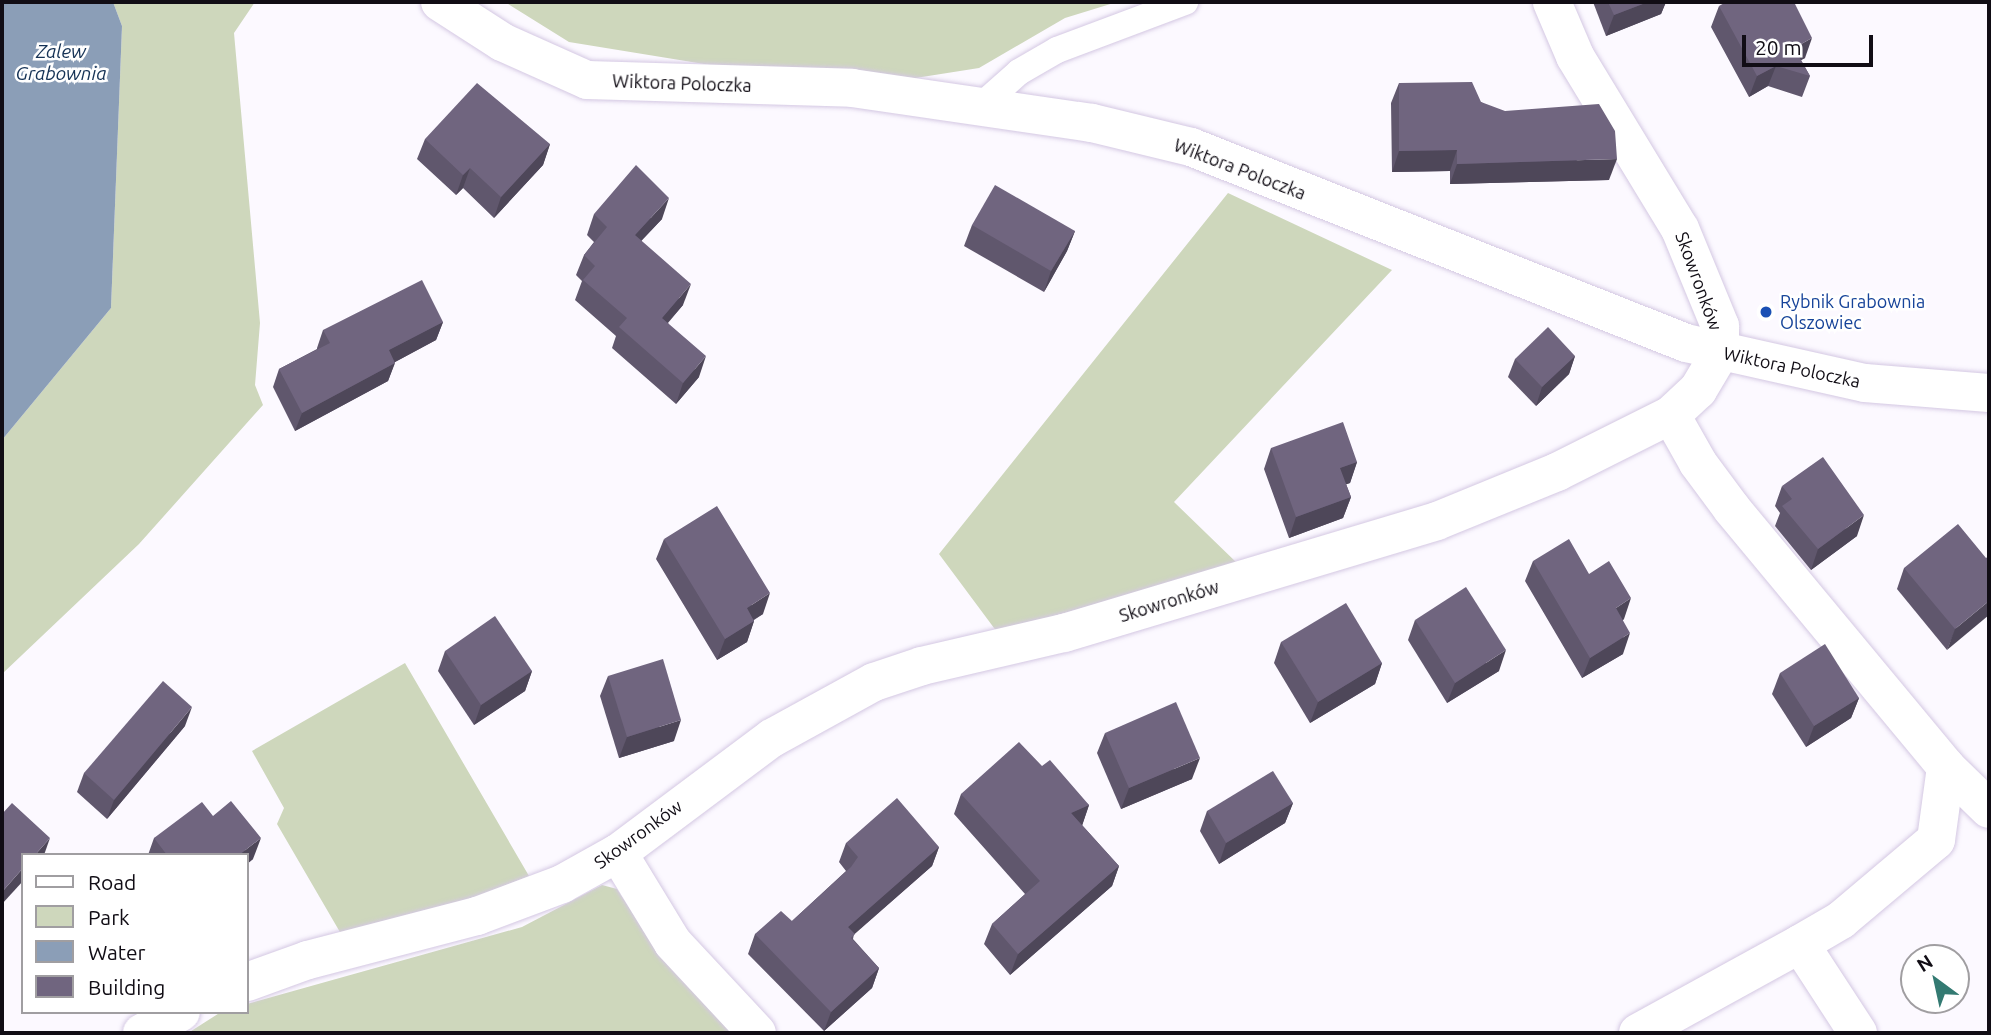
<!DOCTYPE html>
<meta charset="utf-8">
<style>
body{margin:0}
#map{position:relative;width:1991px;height:1035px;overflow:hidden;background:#fcf9ff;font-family:Ubuntu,sans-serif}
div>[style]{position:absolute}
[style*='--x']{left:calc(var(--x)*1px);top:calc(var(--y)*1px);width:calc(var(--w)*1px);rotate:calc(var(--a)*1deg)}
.green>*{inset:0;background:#ced7bc}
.water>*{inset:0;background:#8b9eb7}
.roads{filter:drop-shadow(0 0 2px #d4c8e3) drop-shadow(0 0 2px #d4c8e3)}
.service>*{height:26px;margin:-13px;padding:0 13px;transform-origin:13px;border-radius:13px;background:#fff}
.minor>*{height:38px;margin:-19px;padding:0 19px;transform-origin:19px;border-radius:19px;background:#fff}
.wall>*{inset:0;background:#60576d}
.shaded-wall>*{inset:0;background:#4e4759}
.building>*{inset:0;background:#70657f}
.dots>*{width:19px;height:19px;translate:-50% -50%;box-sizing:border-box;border:4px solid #fff;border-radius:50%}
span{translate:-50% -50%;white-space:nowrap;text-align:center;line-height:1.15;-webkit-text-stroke:5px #fff;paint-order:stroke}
.street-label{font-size:18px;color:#110d15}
.transit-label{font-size:18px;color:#164399}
.left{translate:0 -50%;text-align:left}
.water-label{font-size:19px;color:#153255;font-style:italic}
.frame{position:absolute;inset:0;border:4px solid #110d15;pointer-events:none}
.legend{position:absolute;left:21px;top:853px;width:228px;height:161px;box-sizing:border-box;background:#fff;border:2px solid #a09ea1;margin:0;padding:9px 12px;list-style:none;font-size:21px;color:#110d15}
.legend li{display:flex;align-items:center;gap:14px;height:35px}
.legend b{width:35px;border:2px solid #a09ea1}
.north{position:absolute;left:1900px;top:944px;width:70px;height:70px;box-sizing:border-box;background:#fff;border:2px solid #a09ea1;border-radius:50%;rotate:327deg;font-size:19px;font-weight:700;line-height:28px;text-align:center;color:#110d15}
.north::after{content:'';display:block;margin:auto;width:24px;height:32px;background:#337a72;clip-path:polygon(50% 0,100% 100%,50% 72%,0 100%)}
.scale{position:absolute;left:1742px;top:35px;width:131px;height:32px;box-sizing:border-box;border:4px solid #110d15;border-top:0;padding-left:9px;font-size:21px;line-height:24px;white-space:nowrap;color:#110d15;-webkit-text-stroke:5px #fff;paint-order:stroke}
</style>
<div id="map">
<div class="green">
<div style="clip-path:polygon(113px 2px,255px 2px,234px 33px,260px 323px,255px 385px,263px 405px,139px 544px,2px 674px,2px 440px,111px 308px,122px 26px)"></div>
<div style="clip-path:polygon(505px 2px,1117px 2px,1065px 18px,979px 68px,852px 88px,569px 42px)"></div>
<div style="clip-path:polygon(1228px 193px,1392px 270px,1174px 502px,1238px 564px,997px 632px,939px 554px)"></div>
<div style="clip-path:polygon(405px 663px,529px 876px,460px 904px,344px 939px,277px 824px,284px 808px,252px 751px)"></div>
<div style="clip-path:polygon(602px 885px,617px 889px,656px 949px,731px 1033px,188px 1033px,221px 1012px,247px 1012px,247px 1004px,522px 927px)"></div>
</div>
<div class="water">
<div style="clip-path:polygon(2px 2px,113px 2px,122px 26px,111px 308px,2px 440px)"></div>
</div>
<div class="roads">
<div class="service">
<div style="--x:983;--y:104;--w:48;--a:-41.6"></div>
<div style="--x:1019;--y:72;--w:44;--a:-30.1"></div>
<div style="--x:1057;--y:50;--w:137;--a:-20.6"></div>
</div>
<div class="minor">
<div style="--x:440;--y:2;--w:74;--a:32.8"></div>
<div style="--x:502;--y:42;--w:93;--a:24.1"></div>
<div style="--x:587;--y:80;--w:265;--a:1.7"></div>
<div style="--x:852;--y:88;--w:243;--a:8.3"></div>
<div style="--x:1092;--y:123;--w:102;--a:13.6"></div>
<div style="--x:1191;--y:147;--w:532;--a:21.6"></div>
<div style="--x:1686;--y:343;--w:183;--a:12.6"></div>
<div style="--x:1865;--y:383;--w:124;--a:4.6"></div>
<div style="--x:1671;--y:415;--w:55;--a:60.6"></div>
<div style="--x:1698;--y:463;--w:57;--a:53.5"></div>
<div style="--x:1732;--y:509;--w:335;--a:50.3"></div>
<div style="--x:618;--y:853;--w:105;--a:58.6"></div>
<div style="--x:673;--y:943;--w:123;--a:47"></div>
<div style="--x:247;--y:982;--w:65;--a:-19.8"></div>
<div style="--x:308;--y:960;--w:175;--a:-14.6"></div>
<div style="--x:477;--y:916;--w:91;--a:-20.6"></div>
<div style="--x:562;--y:884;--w:64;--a:-29"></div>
<div style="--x:618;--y:853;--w:192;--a:-36.8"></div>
<div style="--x:772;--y:738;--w:116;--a:-28.8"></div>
<div style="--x:874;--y:682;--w:51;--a:-18.4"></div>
<div style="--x:922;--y:666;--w:146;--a:-13.1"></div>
<div style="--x:1064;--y:633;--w:389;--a:-16.7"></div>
<div style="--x:1437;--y:521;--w:130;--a:-22.2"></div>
<div style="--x:1557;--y:472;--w:127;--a:-26.6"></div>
<div style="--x:1671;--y:415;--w:37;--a:-43"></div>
<div style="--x:1698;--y:390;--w:43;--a:-59.3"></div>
<div style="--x:1720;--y:353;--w:27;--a:-90"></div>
<div style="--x:1720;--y:326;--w:105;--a:-112.4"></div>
<div style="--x:1680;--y:229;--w:202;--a:-121.3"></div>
<div style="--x:1575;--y:56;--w:59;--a:-113.1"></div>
<div style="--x:142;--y:1033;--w:44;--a:-28.3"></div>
<div style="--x:1638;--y:1033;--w:185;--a:-28.8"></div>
<div style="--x:1858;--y:1033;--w:106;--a:-123.1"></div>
<div style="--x:1800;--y:944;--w:48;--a:-30.3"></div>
<div style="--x:1841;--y:920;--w:124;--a:-40.1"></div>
<div style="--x:1936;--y:840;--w:74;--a:-82.2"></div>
<div style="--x:1946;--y:767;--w:60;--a:44.3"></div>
</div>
</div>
<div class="wall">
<div style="clip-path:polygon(1593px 2px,1666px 2px,1661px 14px,1606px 36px)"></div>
<div style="clip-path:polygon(1719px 6px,1805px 58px,1801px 60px,1810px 76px,1802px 97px,1768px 86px,1749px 97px,1711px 27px)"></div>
<div style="clip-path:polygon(1399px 83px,1481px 102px,1609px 180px,1450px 184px,1450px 171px,1392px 172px,1391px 103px)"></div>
<div style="clip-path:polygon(425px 139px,550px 144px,543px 165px,494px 218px,463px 188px,456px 195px,417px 159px)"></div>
<div style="clip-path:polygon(594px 214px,662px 219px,641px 241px,683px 305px,668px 323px,699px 377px,676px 404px,612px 348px,616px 336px,575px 300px,582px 281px,576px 275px,584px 255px,594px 242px,587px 235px)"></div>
<div style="clip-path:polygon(972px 225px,1075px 231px,1067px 251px,1044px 292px,964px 246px)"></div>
<div style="clip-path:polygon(443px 322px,436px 340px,395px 362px,388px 381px,295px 431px,273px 387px,279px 369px,317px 349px,317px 348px,323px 330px)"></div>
<div style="clip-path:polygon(1575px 356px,1569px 374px,1536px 406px,1508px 377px,1515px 359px)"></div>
<div style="clip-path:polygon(1271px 448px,1357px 462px,1350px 483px,1346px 484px,1351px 497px,1343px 518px,1289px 538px,1264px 469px)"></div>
<div style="clip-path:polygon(1782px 486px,1857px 536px,1811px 570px,1775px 526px,1780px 513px,1775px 506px)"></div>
<div style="clip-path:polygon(664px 539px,763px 614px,754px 620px,754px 621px,747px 642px,717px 660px,656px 559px)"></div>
<div style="clip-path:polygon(1986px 558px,1947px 650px,1897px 589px,1904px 568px)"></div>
<div style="clip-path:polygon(1533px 561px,1589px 574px,1624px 619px,1623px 620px,1623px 654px,1582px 678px,1525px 581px)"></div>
<div style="clip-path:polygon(1415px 620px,1499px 671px,1447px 703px,1408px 640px)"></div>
<div style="clip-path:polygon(1281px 642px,1382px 663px,1375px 684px,1310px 723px,1274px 663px)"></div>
<div style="clip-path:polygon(445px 651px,532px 671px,525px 691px,474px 725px,438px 671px)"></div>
<div style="clip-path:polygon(1780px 673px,1859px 698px,1851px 718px,1806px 747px,1772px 694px)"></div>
<div style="clip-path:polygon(608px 676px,674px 741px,619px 758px,600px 696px)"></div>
<div style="clip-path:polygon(185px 726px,107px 819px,77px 792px,84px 773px)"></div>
<div style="clip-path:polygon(1105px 733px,1192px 779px,1121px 809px,1097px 753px)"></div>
<div style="clip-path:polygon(1042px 766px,1089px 805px,1082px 825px,1119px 866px,1112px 886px,1010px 975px,984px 944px,992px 924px,1025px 894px,954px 814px,961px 794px)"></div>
<div style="clip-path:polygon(1293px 803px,1285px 823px,1219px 864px,1200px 831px,1207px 811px)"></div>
<div style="clip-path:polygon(213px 816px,253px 859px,247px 864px,247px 855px,148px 855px,154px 838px)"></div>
<div style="clip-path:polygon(846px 843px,939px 847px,932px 866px,854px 934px,853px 939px,879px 968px,872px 988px,824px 1031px,748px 954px,755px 934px,792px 921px,846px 871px,839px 862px)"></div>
</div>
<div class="shaded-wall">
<div style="clip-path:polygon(1648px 2px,1666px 2px,1661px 14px,1606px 36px,1614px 15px)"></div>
<div style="clip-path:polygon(1812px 38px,1805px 58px,1786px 68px,1794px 48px)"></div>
<div style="clip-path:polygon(1776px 66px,1768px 86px,1749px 97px,1757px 76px)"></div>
<div style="clip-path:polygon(550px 144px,543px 165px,494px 218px,501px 197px)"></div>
<div style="clip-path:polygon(1457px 150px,1450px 171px,1392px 172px,1399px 151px)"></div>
<div style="clip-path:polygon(1617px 159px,1609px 180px,1450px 184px,1457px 164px)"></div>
<div style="clip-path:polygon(470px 168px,463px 188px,456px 195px,463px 175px)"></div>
<div style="clip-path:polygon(669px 198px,662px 219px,627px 256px,635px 235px)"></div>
<div style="clip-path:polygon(1075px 231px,1067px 251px,1044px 292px,1051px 271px)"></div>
<div style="clip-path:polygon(691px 284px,683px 305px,654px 338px,662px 318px)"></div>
<div style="clip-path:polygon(443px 322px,436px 340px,382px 369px,389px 350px)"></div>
<div style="clip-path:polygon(706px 356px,699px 377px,676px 404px,683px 383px)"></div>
<div style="clip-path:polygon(1575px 356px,1569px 374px,1536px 406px,1542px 387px)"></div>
<div style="clip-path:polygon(395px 363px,388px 381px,295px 431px,302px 413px)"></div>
<div style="clip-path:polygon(1357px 462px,1350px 483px,1333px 489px,1340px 468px)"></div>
<div style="clip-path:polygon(1351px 497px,1343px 518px,1289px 538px,1296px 517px)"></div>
<div style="clip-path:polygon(1864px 515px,1857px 536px,1811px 570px,1818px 549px)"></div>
<div style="clip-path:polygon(770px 593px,763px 614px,739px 628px,747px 608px)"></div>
<div style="clip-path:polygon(1631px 598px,1624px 619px,1608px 628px,1616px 608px)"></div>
<div style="clip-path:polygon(1989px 601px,1989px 615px,1947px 650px,1955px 629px)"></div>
<div style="clip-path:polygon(754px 621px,747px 642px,717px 660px,725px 639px)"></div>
<div style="clip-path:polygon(1630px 633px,1623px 654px,1582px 678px,1590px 658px)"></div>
<div style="clip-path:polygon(1506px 650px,1499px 671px,1447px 703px,1455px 683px)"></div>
<div style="clip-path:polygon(1382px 663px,1375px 684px,1310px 723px,1318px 702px)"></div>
<div style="clip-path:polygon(532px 671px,525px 691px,474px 725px,481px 705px)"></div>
<div style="clip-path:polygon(1859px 698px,1851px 718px,1806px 747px,1814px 726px)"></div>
<div style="clip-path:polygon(192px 707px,185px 726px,107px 819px,114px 800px)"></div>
<div style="clip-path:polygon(681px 720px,674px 741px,619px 758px,627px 737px)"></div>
<div style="clip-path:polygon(1200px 758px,1192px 779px,1121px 809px,1129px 788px)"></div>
<div style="clip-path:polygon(1293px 803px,1285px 823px,1219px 864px,1226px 843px)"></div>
<div style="clip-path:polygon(1089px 805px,1082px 826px,1071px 813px)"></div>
<div style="clip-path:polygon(50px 838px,44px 855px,35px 855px)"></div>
<div style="clip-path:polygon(261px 838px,253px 859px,247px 864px,247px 855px,239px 855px)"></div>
<div style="clip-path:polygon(939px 847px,932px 866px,841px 946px,848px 927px)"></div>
<div style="clip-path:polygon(1119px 866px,1112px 886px,1010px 975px,1018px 954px)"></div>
<div style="clip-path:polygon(23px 868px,23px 881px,2px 904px,2px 892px)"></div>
<div style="clip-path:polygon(879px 968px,872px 988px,824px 1031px,831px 1012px)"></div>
</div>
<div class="building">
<div style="clip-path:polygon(1608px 2px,1648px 2px,1614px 15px)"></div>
<div style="clip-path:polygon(1726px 2px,1794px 2px,1812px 38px,1794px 48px,1810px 76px,1776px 66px,1757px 76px,1719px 6px)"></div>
<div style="clip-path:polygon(1472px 82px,1481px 102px,1505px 111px,1599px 104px,1615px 131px,1617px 159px,1457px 164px,1457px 150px,1399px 151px,1399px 83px)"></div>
<div style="clip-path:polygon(477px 83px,550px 144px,501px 197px,470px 168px,463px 175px,425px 139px)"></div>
<div style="clip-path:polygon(636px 165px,669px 198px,635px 235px,691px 284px,662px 318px,706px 356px,683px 383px,619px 327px,627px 318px,583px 280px,595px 266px,584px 255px,607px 227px,594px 214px)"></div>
<div style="clip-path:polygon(995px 185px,1075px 231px,1051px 271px,972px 225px)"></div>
<div style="clip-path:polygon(422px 280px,443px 322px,389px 350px,395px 363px,302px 413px,279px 369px,330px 343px,323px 330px)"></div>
<div style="clip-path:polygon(1548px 327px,1575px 356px,1542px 387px,1515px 359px)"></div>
<div style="clip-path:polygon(1343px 422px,1357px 462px,1340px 468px,1351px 497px,1296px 517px,1271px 448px)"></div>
<div style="clip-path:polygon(1823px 457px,1864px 515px,1818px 549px,1782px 506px,1792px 499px,1782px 486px)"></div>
<div style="clip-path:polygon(717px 506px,770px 593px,747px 608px,754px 621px,725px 639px,664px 539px)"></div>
<div style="clip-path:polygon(1958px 524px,1986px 558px,1989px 556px,1989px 601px,1955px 629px,1904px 568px)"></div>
<div style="clip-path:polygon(1569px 539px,1589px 574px,1609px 561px,1631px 598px,1616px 608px,1630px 633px,1590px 658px,1533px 561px)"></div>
<div style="clip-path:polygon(1466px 587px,1506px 650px,1455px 683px,1415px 620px)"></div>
<div style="clip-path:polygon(1346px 603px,1382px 663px,1318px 702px,1281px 642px)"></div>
<div style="clip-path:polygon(495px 616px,532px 671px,481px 705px,445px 651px)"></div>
<div style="clip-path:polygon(1825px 644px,1859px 698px,1814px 726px,1780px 673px)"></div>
<div style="clip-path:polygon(663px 659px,681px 720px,627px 737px,608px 676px)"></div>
<div style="clip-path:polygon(163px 681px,192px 707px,114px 800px,84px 773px)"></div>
<div style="clip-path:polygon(1176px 702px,1200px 758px,1129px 788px,1105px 733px)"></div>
<div style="clip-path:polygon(1019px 742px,1042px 766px,1050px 760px,1089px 805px,1071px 813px,1119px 866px,1018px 954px,992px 924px,1040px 881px,961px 794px)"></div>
<div style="clip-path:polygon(1273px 771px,1293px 803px,1226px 843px,1207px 811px)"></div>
<div style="clip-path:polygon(897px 798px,939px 847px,848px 927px,855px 934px,851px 938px,879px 968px,831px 1012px,755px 934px,781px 911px,792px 921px,851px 867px,858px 857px,846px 843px)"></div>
<div style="clip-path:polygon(231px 801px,261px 838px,239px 855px,167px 855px,154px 838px,202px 802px,213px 816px)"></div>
<div style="clip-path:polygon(12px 803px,50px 838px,35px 855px,23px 855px,23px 868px,2px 892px,2px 814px)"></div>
</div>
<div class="dots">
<div style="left:1766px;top:312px;background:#1a4fb4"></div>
</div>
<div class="street-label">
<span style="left:682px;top:83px;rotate:2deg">Wiktora Poloczka</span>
<span style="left:1240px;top:169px;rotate:21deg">Wiktora Poloczka</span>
<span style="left:1699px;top:281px;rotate:70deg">Skowronków</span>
<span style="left:1792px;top:367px;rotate:12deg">Wiktora Poloczka</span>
<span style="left:1169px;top:601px;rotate:-17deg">Skowronków</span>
<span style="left:638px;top:834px;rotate:-36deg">Skowronków</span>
</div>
<div class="transit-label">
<span class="left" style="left:1780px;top:312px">Rybnik Grabownia<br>Olszowiec</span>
</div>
<div class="water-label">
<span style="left:61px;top:63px">Zalew<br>Grabownia</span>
</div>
<div class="frame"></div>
<ul class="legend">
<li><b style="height:9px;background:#fff"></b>Road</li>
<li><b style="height:19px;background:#ced7bc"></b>Park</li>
<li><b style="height:19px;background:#8b9eb7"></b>Water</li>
<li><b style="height:19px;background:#70657f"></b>Building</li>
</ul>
<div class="north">N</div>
<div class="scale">20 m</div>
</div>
